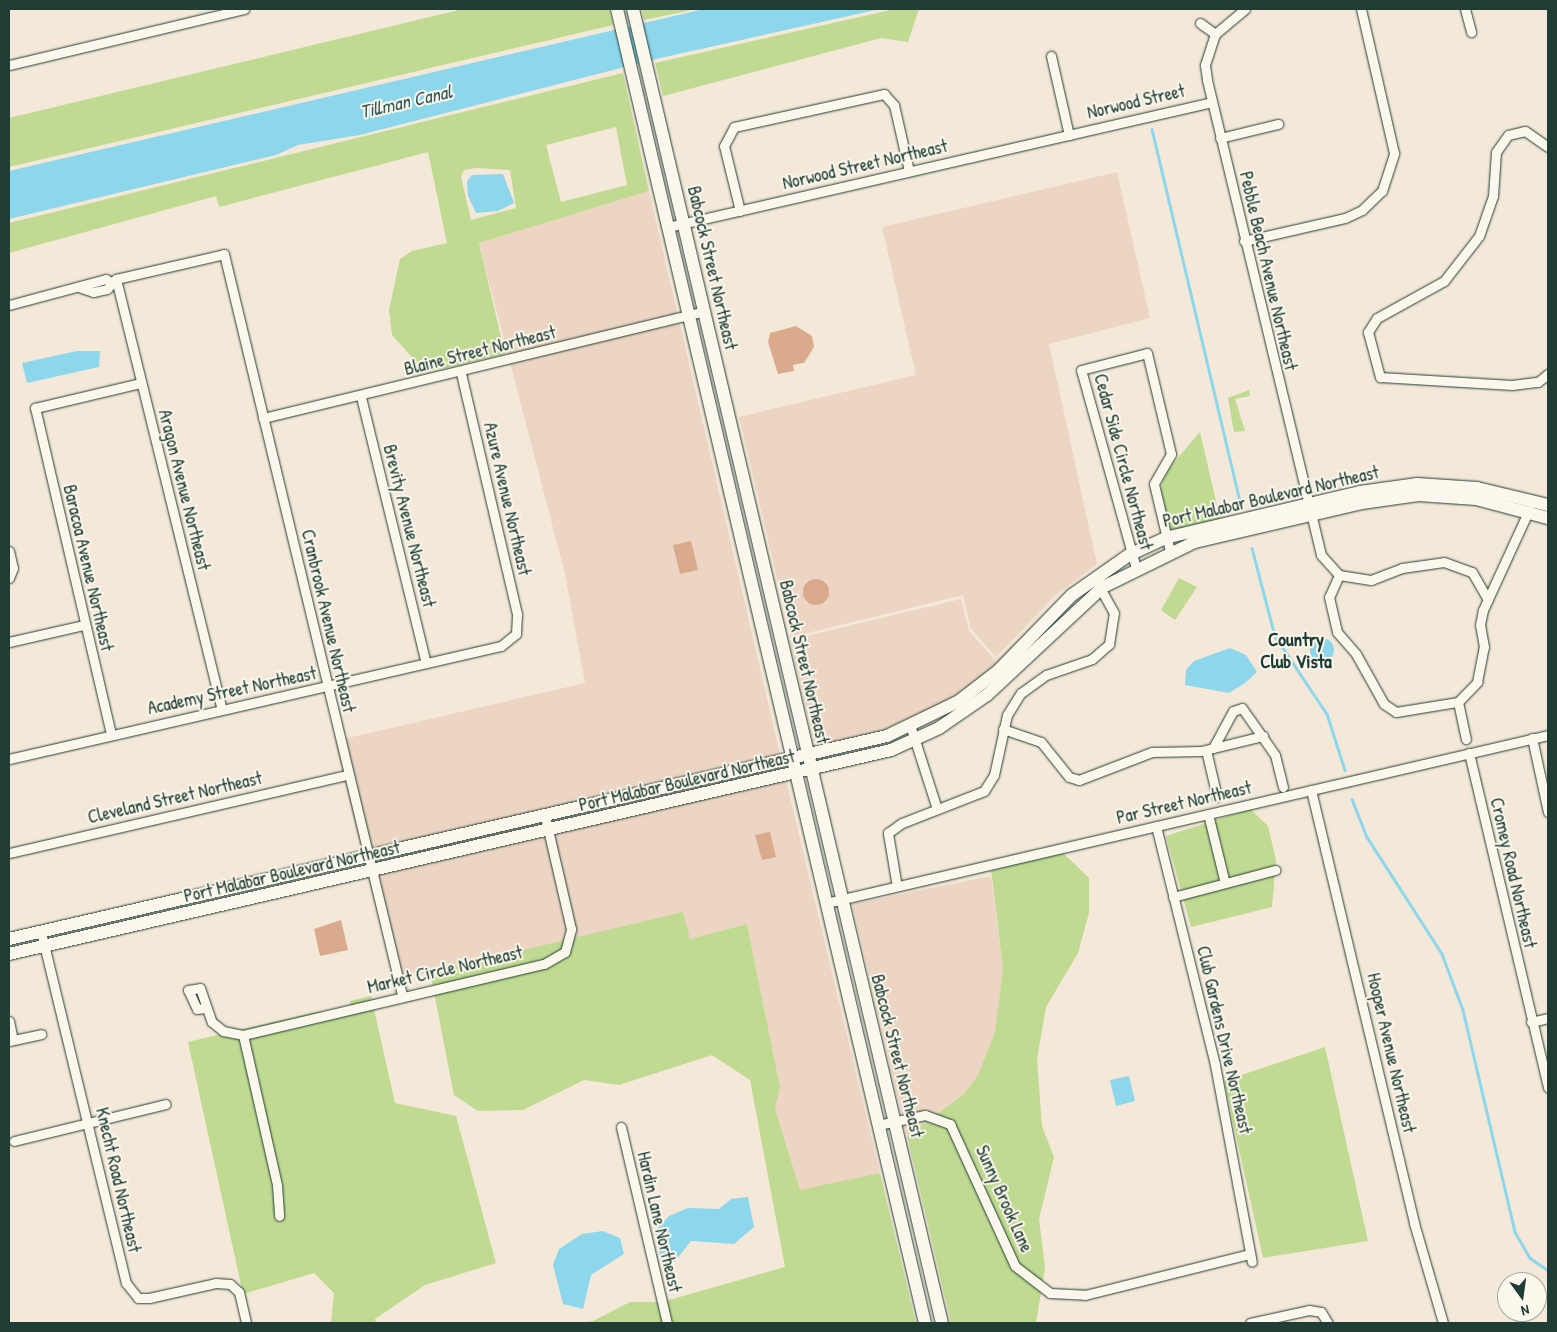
<!DOCTYPE html>
<style>
body{margin:0}
#map{position:relative;width:1557px;height:1332px;overflow:hidden;background:#f4e8d9;font-family:"Patrick Hand",sans-serif}
div>[style]{position:absolute}
[style*='--x']{left:calc(var(--x)*1px);top:calc(var(--y)*1px);width:calc(var(--w)*1px);rotate:calc(var(--a)*1deg)}
.built>*{inset:0;background:#ecd5c2}
.green>*{inset:0;background:#c0da91}
.water>*{inset:0;background:#8dd7ed}
.round{border-radius:50%}
.stream>*{height:2.5px;margin:-1.25px;padding:0 1.25px;transform-origin:1.25px;border-radius:1.25px;background:#8dd7ed}
.building>*{inset:0;background:#d9aa8b}
.roads{filter:drop-shadow(0 0 1px #1f3d34) drop-shadow(0 0 1px #1f3d34)}
.street>*{height:9px;margin:-4.5px;padding:0 4.5px;transform-origin:4.5px;border-radius:4.5px;background:#fbf7ec}
.secondary>*{height:12px;margin:-6px;padding:0 6px;transform-origin:6px;border-radius:6px;background:#fbf7ec}
span{translate:-50% -50%;white-space:nowrap;text-align:center;line-height:1.15;-webkit-text-stroke:4px #fbf7ec;paint-order:stroke}
.street-label{font-size:18px;color:#1f3d34}
.water-label{font-size:19px;color:#355c59;font-style:italic}
.neighbourhood-label{font-size:19px;color:#1f3d34;font-weight:700}
.frame{position:absolute;inset:0;border:10px solid #1f3d34;pointer-events:none}
.north{position:absolute;left:1497px;top:1272px;width:50px;height:50px;box-sizing:border-box;background:#fbf7ec;border:1px solid #a3ada2;border-radius:50%;rotate:166deg;font-size:14px;font-weight:700;line-height:20px;text-align:center;color:#1f3d34}
.north::after{content:'';display:block;margin:auto;width:18px;height:22px;background:#1f3d34;clip-path:polygon(50% 0,100% 100%,50% 72%,0 100%)}
</style>
<div id="map">
<div class="built">
<div style="clip-path:polygon(1117px 172px,1150px 318px,1049px 344px,1097px 564px,1057px 594px,996px 657px,971px 629px,963px 595px,791px 637px,739px 417px,916px 375px,882px 227px)"></div>
<div style="clip-path:polygon(649px 191px,781px 758px,362px 854px,335px 741px,585px 683px,565px 574px,479px 243px)"></div>
<div style="clip-path:polygon(1078px 583px,995px 668px,957px 697px,910px 724px,816px 750px,790px 640px,961px 599px,969px 631px,996px 661px)"></div>
<div style="clip-path:polygon(783px 766px,784px 772px,366px 868px,365px 862px)"></div>
<div style="clip-path:polygon(786px 780px,880px 1173px,800px 1191px,775px 1109px,780px 1087px,747px 924px,690px 939px,683px 913px,394px 981px,368px 877px)"></div>
<div style="clip-path:polygon(991px 876px,1003px 969px,995px 1032px,978px 1075px,964px 1094px,907px 1136px,852px 904px)"></div>
</div>
<div class="green">
<div style="clip-path:polygon(463px 9px,609px 9px,613px 25px,9px 167px,9px 118px)"></div>
<div style="clip-path:polygon(642px 9px,697px 9px,644px 20px)"></div>
<div style="clip-path:polygon(895px 9px,919px 9px,908px 42px,881px 38px,663px 96px,655px 63px)"></div>
<div style="clip-path:polygon(evenodd,623px 73px,649px 191px,479px 243px,505px 354px,416px 375px,411px 356px,392px 335px,389px 310px,400px 259px,412px 251px,447px 243px,428px 152px,219px 207px,216px 196px,9px 253px,9px 223px,623px 73px,616px 127px,627px 185px,561px 202px,546px 145px,616px 127px,623px 73px,476px 168px,510px 170px,516px 208px,471px 220px,461px 177px,464px 170px,476px 168px)"></div>
<div style="clip-path:polygon(1249px 390px,1250px 396px,1235px 399px,1245px 431px,1234px 432px,1228px 398px)"></div>
<div style="clip-path:polygon(1200px 432px,1220px 519px,1168px 533px,1159px 496px,1165px 473px)"></div>
<div style="clip-path:polygon(1179px 578px,1197px 587px,1175px 620px,1161px 610px)"></div>
<div style="clip-path:polygon(1250px 809px,1268px 826px,1276px 860px,1272px 907px,1191px 927px,1166px 836px)"></div>
<div style="clip-path:polygon(1063px 853px,1089px 878px,1089px 913px,1078px 953px,1046px 1007px,1037px 1059px,1042px 1126px,1054px 1157px,1039px 1219px,1045px 1267px,1036px 1323px,951px 1323px,907px 1136px,964px 1094px,978px 1075px,995px 1032px,1003px 969px,991px 869px)"></div>
<div style="clip-path:polygon(683px 912px,690px 939px,747px 924px,780px 1087px,775px 1109px,800px 1190px,880px 1173px,916px 1323px,576px 1323px,593px 1321px,630px 1302px,662px 1302px,785px 1267px,750px 1080px,712px 1055px,619px 1085px,584px 1080px,523px 1110px,478px 1111px,454px 1095px,430px 972px)"></div>
<div style="clip-path:polygon(371px 996px,395px 1103px,456px 1116px,496px 1263px,425px 1285px,375px 1319px,376px 1323px,331px 1323px,334px 1293px,314px 1273px,243px 1294px,188px 1042px,312px 1013px,351px 1009px,350px 1001px)"></div>
<div style="clip-path:polygon(1325px 1047px,1368px 1241px,1263px 1258px,1224px 1081px)"></div>
</div>
<div class="water">
<div style="clip-path:polygon(704px 9px,880px 9px,656px 59px,360px 135px,298px 145px,276px 155px,9px 219px,9px 171px)"></div>
<div style="clip-path:polygon(503px 174px,514px 203px,498px 211px,476px 213px,468px 196px,467px 181px,472px 175px)"></div>
<div style="clip-path:polygon(77px 351px,100px 351px,99px 367px,27px 383px,22px 363px)"></div>
<div class="round" style="left:1310px;top:638px;width:24px;height:24px"></div>
<div style="clip-path:polygon(1230px 648px,1246px 655px,1257px 672px,1245px 683px,1229px 693px,1185px 685px,1186px 670px,1194px 661px)"></div>
<div style="clip-path:polygon(1129px 1076px,1135px 1101px,1116px 1106px,1110px 1080px)"></div>
<div style="clip-path:polygon(748px 1197px,754px 1227px,734px 1244px,691px 1241px,672px 1265px,660px 1255px,655px 1231px,669px 1216px,688px 1208px,719px 1209px,731px 1199px)"></div>
<div style="clip-path:polygon(603px 1231px,620px 1238px,624px 1254px,591px 1275px,583px 1309px,563px 1304px,553px 1265px,559px 1249px,582px 1234px)"></div>
</div>
<div class="stream">
<div style="--x:1152;--y:129;--w:383;--a:76.7"></div>
<div style="--x:1252;--y:548;--w:91;--a:75.4"></div>
<div style="--x:1275;--y:636;--w:94;--a:56.3"></div>
<div style="--x:1327;--y:714;--w:59;--a:72.2"></div>
<div style="--x:1352;--y:799;--w:41;--a:68.5"></div>
<div style="--x:1367;--y:837;--w:139;--a:57.3"></div>
<div style="--x:1442;--y:954;--w:60;--a:69.4"></div>
<div style="--x:1463;--y:1010;--w:228;--a:76.8"></div>
<div style="--x:1515;--y:1232;--w:30;--a:60"></div>
<div style="--x:1530;--y:1258;--w:22;--a:34"></div>
</div>
<div class="building">
<div style="clip-path:polygon(796px 326px,812px 336px,814px 347px,804px 363px,793px 365px,794px 371px,778px 374px,768px 342px,770px 333px)"></div>
<div style="clip-path:polygon(691px 541px,698px 570px,680px 574px,673px 545px)"></div>
<div class="round" style="left:803px;top:579px;width:26px;height:26px"></div>
<div style="clip-path:polygon(770px 832px,776px 857px,762px 860px,755px 835px)"></div>
<div style="clip-path:polygon(341px 920px,348px 950px,320px 956px,314px 929px)"></div>
</div>
<div class="roads">
<div class="street">
<div style="--x:1245;--y:9;--w:39;--a:140"></div>
<div style="--x:1215;--y:34;--w:33;--a:108"></div>
<div style="--x:1205;--y:65;--w:15;--a:82"></div>
<div style="--x:1207;--y:80;--w:488;--a:76.5"></div>
<div style="--x:1321;--y:555;--w:27;--a:48"></div>
<div style="--x:1339;--y:575;--w:32;--a:9"></div>
<div style="--x:1371;--y:580;--w:33;--a:-21"></div>
<div style="--x:1402;--y:568;--w:42;--a:-8.1"></div>
<div style="--x:1444;--y:562;--w:30;--a:20"></div>
<div style="--x:1472;--y:572;--w:32;--a:60"></div>
<div style="--x:1465;--y:9;--w:24;--a:75"></div>
<div style="--x:1200;--y:23;--w:19;--a:36"></div>
<div style="--x:1051;--y:56;--w:81;--a:77.2"></div>
<div style="--x:9;--y:65;--w:242;--a:-13.4"></div>
<div style="--x:1220;--y:138;--w:60;--a:-13.6"></div>
<div style="--x:1548;--y:147;--w:28;--a:-145"></div>
<div style="--x:1525;--y:131;--w:17;--a:167"></div>
<div style="--x:1508;--y:135;--w:21;--a:125"></div>
<div style="--x:1496;--y:152;--w:44;--a:93.9"></div>
<div style="--x:1493;--y:196;--w:42;--a:109.3"></div>
<div style="--x:1479;--y:236;--w:57;--a:127.9"></div>
<div style="--x:1444;--y:281;--w:77;--a:151.1"></div>
<div style="--x:1377;--y:318;--w:17;--a:123"></div>
<div style="--x:1368;--y:332;--w:47;--a:75.1"></div>
<div style="--x:1380;--y:377;--w:132;--a:3.5"></div>
<div style="--x:1512;--y:385;--w:26;--a:-7"></div>
<div style="--x:1538;--y:382;--w:13;--a:-39"></div>
<div style="--x:740;--y:211;--w:67;--a:-103.8"></div>
<div style="--x:724;--y:146;--w:21;--a:-62"></div>
<div style="--x:734;--y:127;--w:154;--a:-12.4"></div>
<div style="--x:884;--y:94;--w:15;--a:48"></div>
<div style="--x:894;--y:105;--w:68;--a:77.2"></div>
<div style="--x:668;--y:227;--w:558;--a:-12.94"></div>
<div style="--x:1244;--y:241;--w:104;--a:-12.8"></div>
<div style="--x:1345;--y:218;--w:19;--a:-25"></div>
<div style="--x:1362;--y:210;--w:28;--a:-44"></div>
<div style="--x:1382;--y:191;--w:40;--a:-72"></div>
<div style="--x:1394;--y:153;--w:148;--a:-102.9"></div>
<div style="--x:116;--y:279;--w:442;--a:76.2"></div>
<div style="--x:81;--y:288;--w:13;--a:18"></div>
<div style="--x:93;--y:292;--w:14;--a:-12"></div>
<div style="--x:107;--y:289;--w:13;--a:-48"></div>
<div style="--x:116;--y:279;--w:111;--a:-13"></div>
<div style="--x:224;--y:254;--w:762;--a:76.49"></div>
<div style="--x:9;--y:305;--w:100;--a:-15"></div>
<div style="--x:106;--y:279;--w:6;--a:31"></div>
<div style="--x:361;--y:397;--w:274;--a:76.3"></div>
<div style="--x:263;--y:418;--w:454;--a:-13.6"></div>
<div style="--x:9;--y:551;--w:17;--a:77"></div>
<div style="--x:13;--y:568;--w:11;--a:112"></div>
<div style="--x:1136;--y:568;--w:205;--a:-105.5"></div>
<div style="--x:1081;--y:370;--w:68;--a:-14.4"></div>
<div style="--x:1147;--y:353;--w:104;--a:76.6"></div>
<div style="--x:1171;--y:454;--w:34;--a:120"></div>
<div style="--x:1154;--y:484;--w:69;--a:76.6"></div>
<div style="--x:1339;--y:575;--w:24;--a:114"></div>
<div style="--x:1329;--y:597;--w:36;--a:77"></div>
<div style="--x:1337;--y:632;--w:29;--a:49"></div>
<div style="--x:1356;--y:654;--w:57;--a:60.8"></div>
<div style="--x:1384;--y:704;--w:14;--a:34"></div>
<div style="--x:1396;--y:712;--w:63;--a:-9.2"></div>
<div style="--x:1458;--y:702;--w:28;--a:-46"></div>
<div style="--x:1477;--y:682;--w:36;--a:-79"></div>
<div style="--x:1484;--y:647;--w:22;--a:-100"></div>
<div style="--x:1480;--y:625;--w:15;--a:-79"></div>
<div style="--x:1483;--y:610;--w:110;--a:-65.3"></div>
<div style="--x:9;--y:642;--w:77;--a:-12.8"></div>
<div style="--x:1458;--y:702;--w:38;--a:78"></div>
<div style="--x:911;--y:728;--w:85;--a:72.2"></div>
<div style="--x:1003;--y:729;--w:40;--a:18.9"></div>
<div style="--x:1041;--y:742;--w:45;--a:51.3"></div>
<div style="--x:1069;--y:777;--w:10;--a:17"></div>
<div style="--x:1079;--y:780;--w:78;--a:-21"></div>
<div style="--x:1152;--y:752;--w:49;--a:-1.2"></div>
<div style="--x:1201;--y:751;--w:64;--a:-13.6"></div>
<div style="--x:111;--y:734;--w:335;--a:-103.1"></div>
<div style="--x:35;--y:408;--w:109;--a:-13.3"></div>
<div style="--x:1532;--y:738;--w:76;--a:77.8"></div>
<div style="--x:1213;--y:748;--w:42;--a:-61.6"></div>
<div style="--x:1233;--y:711;--w:9;--a:-18"></div>
<div style="--x:1242;--y:708;--w:57;--a:54.9"></div>
<div style="--x:1275;--y:755;--w:33;--a:76"></div>
<div style="--x:1206;--y:750;--w:48;--a:76.8"></div>
<div style="--x:1469;--y:753;--w:344;--a:76.7"></div>
<div style="--x:9;--y:759;--w:505;--a:-12.94"></div>
<div style="--x:501;--y:646;--w:19;--a:-39"></div>
<div style="--x:516;--y:634;--w:20;--a:-87"></div>
<div style="--x:517;--y:614;--w:247;--a:-103.1"></div>
<div style="--x:1311;--y:790;--w:445;--a:76.6"></div>
<div style="--x:1414;--y:1223;--w:104;--a:73.8"></div>
<div style="--x:1208;--y:814;--w:71;--a:76.2"></div>
<div style="--x:1156;--y:826;--w:246;--a:76.1"></div>
<div style="--x:1215;--y:1065;--w:200;--a:79.4"></div>
<div style="--x:9;--y:853;--w:348;--a:-13"></div>
<div style="--x:896;--y:881;--w:49;--a:-99.5"></div>
<div style="--x:888;--y:833;--w:17;--a:-36"></div>
<div style="--x:902;--y:823;--w:88;--a:-21.3"></div>
<div style="--x:984;--y:791;--w:19;--a:-58"></div>
<div style="--x:994;--y:775;--w:61;--a:-77.8"></div>
<div style="--x:1007;--y:715;--w:26;--a:-58"></div>
<div style="--x:1021;--y:693;--w:31;--a:-36"></div>
<div style="--x:1046;--y:675;--w:49;--a:-19.2"></div>
<div style="--x:1092;--y:659;--w:23;--a:-41"></div>
<div style="--x:1109;--y:644;--w:31;--a:-81"></div>
<div style="--x:1114;--y:613;--w:33;--a:-119"></div>
<div style="--x:1173;--y:897;--w:106;--a:-14.8"></div>
<div style="--x:826;--y:903;--w:741;--a:-13.1"></div>
<div style="--x:41;--y:932;--w:361;--a:76.4"></div>
<div style="--x:126;--y:1283;--w:19;--a:51"></div>
<div style="--x:138;--y:1298;--w:11;--a:0"></div>
<div style="--x:149;--y:1298;--w:69;--a:-12.6"></div>
<div style="--x:216;--y:1283;--w:14;--a:4"></div>
<div style="--x:230;--y:1284;--w:12;--a:42"></div>
<div style="--x:239;--y:1292;--w:32;--a:77"></div>
<div style="--x:206;--y:1008;--w:9;--a:174"></div>
<div style="--x:197;--y:1009;--w:21;--a:-115"></div>
<div style="--x:188;--y:990;--w:12;--a:-9"></div>
<div style="--x:200;--y:988;--w:36;--a:71"></div>
<div style="--x:212;--y:1022;--w:14;--a:39"></div>
<div style="--x:223;--y:1031;--w:20;--a:11"></div>
<div style="--x:243;--y:1035;--w:309;--a:-13.3"></div>
<div style="--x:544;--y:964;--w:24;--a:-30"></div>
<div style="--x:565;--y:952;--w:24;--a:-75"></div>
<div style="--x:571;--y:929;--w:116;--a:-103"></div>
<div style="--x:9;--y:1021;--w:19;--a:78"></div>
<div style="--x:1531;--y:1022;--w:17;--a:-13"></div>
<div style="--x:243;--y:1035;--w:154;--a:77.2"></div>
<div style="--x:277;--y:1185;--w:31;--a:86"></div>
<div style="--x:9;--y:1041;--w:33;--a:-12"></div>
<div style="--x:878;--y:1125;--w:48;--a:-12"></div>
<div style="--x:925;--y:1115;--w:27;--a:20"></div>
<div style="--x:950;--y:1124;--w:156;--a:65.4"></div>
<div style="--x:1015;--y:1266;--w:44;--a:37.6"></div>
<div style="--x:1050;--y:1293;--w:35;--a:3"></div>
<div style="--x:1085;--y:1295;--w:170;--a:-14"></div>
<div style="--x:621;--y:1127;--w:201;--a:76.8"></div>
<div style="--x:14;--y:1141;--w:156;--a:-13.7"></div>
<div style="--x:1250;--y:1323;--w:60;--a:-12.4"></div>
<div style="--x:1309;--y:1310;--w:12;--a:9"></div>
<div style="--x:1321;--y:1312;--w:13;--a:58"></div>
</div>
<div class="secondary">
<div style="--x:617;--y:9;--w:1350;--a:76.81"></div>
<div style="--x:633;--y:9;--w:1350;--a:76.77"></div>
<div style="--x:9;--y:939;--w:901;--a:-13.02"></div>
<div style="--x:887;--y:736;--w:80;--a:-25.9"></div>
<div style="--x:959;--y:701;--w:49;--a:-37.6"></div>
<div style="--x:998;--y:671;--w:106;--a:-45.8"></div>
<div style="--x:1072;--y:595;--w:70;--a:-35.1"></div>
<div style="--x:1129;--y:555;--w:40;--a:-25"></div>
<div style="--x:1165;--y:538;--w:200;--a:-13.3"></div>
<div style="--x:1360;--y:492;--w:58;--a:-8"></div>
<div style="--x:1417;--y:484;--w:60;--a:3.8"></div>
<div style="--x:1477;--y:488;--w:73;--a:13.5"></div>
<div style="--x:9;--y:954;--w:905;--a:-13.02"></div>
<div style="--x:891;--y:750;--w:53;--a:-24.6"></div>
<div style="--x:939;--y:728;--w:58;--a:-34.5"></div>
<div style="--x:987;--y:695;--w:158;--a:-43"></div>
<div style="--x:1103;--y:587;--w:102;--a:-26.1"></div>
<div style="--x:1195;--y:542;--w:171;--a:-13.1"></div>
<div style="--x:1362;--y:503;--w:57;--a:-8.1"></div>
<div style="--x:1418;--y:495;--w:58;--a:3.9"></div>
<div style="--x:1476;--y:499;--w:74;--a:14.8"></div>
</div>
</div>
<div class="street-label">
<span style="left:1136px;top:102px;rotate:-13deg">Norwood Street</span>
<span style="left:865px;top:165px;rotate:-13deg">Norwood Street Northeast</span>
<span style="left:712px;top:268px;rotate:77deg">Babcock Street Northeast</span>
<span style="left:1268px;top:271px;rotate:77deg">Pebble Beach Avenue Northeast</span>
<span style="left:480px;top:351px;rotate:-14deg">Blaine Street Northeast</span>
<span style="left:1123px;top:462px;rotate:75deg">Cedar Side Circle Northeast</span>
<span style="left:184px;top:490px;rotate:76deg">Aragon Avenue Northeast</span>
<span style="left:1271px;top:497px;rotate:-13deg">Port Malabar Boulevard Northeast</span>
<span style="left:507px;top:499px;rotate:77deg">Azure Avenue Northeast</span>
<span style="left:409px;top:526px;rotate:76deg">Brevity Avenue Northeast</span>
<span style="left:88px;top:568px;rotate:77deg">Baracoa Avenue Northeast</span>
<span style="left:328px;top:621px;rotate:77deg">Cranbrook Avenue Northeast</span>
<span style="left:804px;top:662px;rotate:77deg">Babcock Street Northeast</span>
<span style="left:232px;top:691px;rotate:-12deg">Academy Street Northeast</span>
<span style="left:687px;top:781px;rotate:-13deg">Port Malabar Boulevard Northeast</span>
<span style="left:175px;top:798px;rotate:-13deg">Cleveland Street Northeast</span>
<span style="left:1184px;top:803px;rotate:-13deg">Par Street Northeast</span>
<span style="left:292px;top:872px;rotate:-13deg">Port Malabar Boulevard Northeast</span>
<span style="left:1513px;top:873px;rotate:77deg">Cromey Road Northeast</span>
<span style="left:445px;top:970px;rotate:-13deg">Market Circle Northeast</span>
<span style="left:1224px;top:1040px;rotate:77deg">Club Gardens Drive Northeast</span>
<span style="left:1391px;top:1053px;rotate:77deg">Hooper Avenue Northeast</span>
<span style="left:897px;top:1056px;rotate:76deg">Babcock Street Northeast</span>
<span style="left:118px;top:1180px;rotate:77deg">Knecht Road Northeast</span>
<span style="left:1004px;top:1199px;rotate:66deg">Sunny Brook Lane</span>
<span style="left:659px;top:1222px;rotate:77deg">Hardin Lane Northeast</span>
</div>
<div class="water-label">
<span style="left:406px;top:102px;rotate:-13deg">Tillman Canal</span>
</div>
<div class="neighbourhood-label">
<span style="left:1296px;top:651px">Country<br>Club Vista</span>
</div>
<div class="frame"></div>
<div class="north">N</div>
</div>
